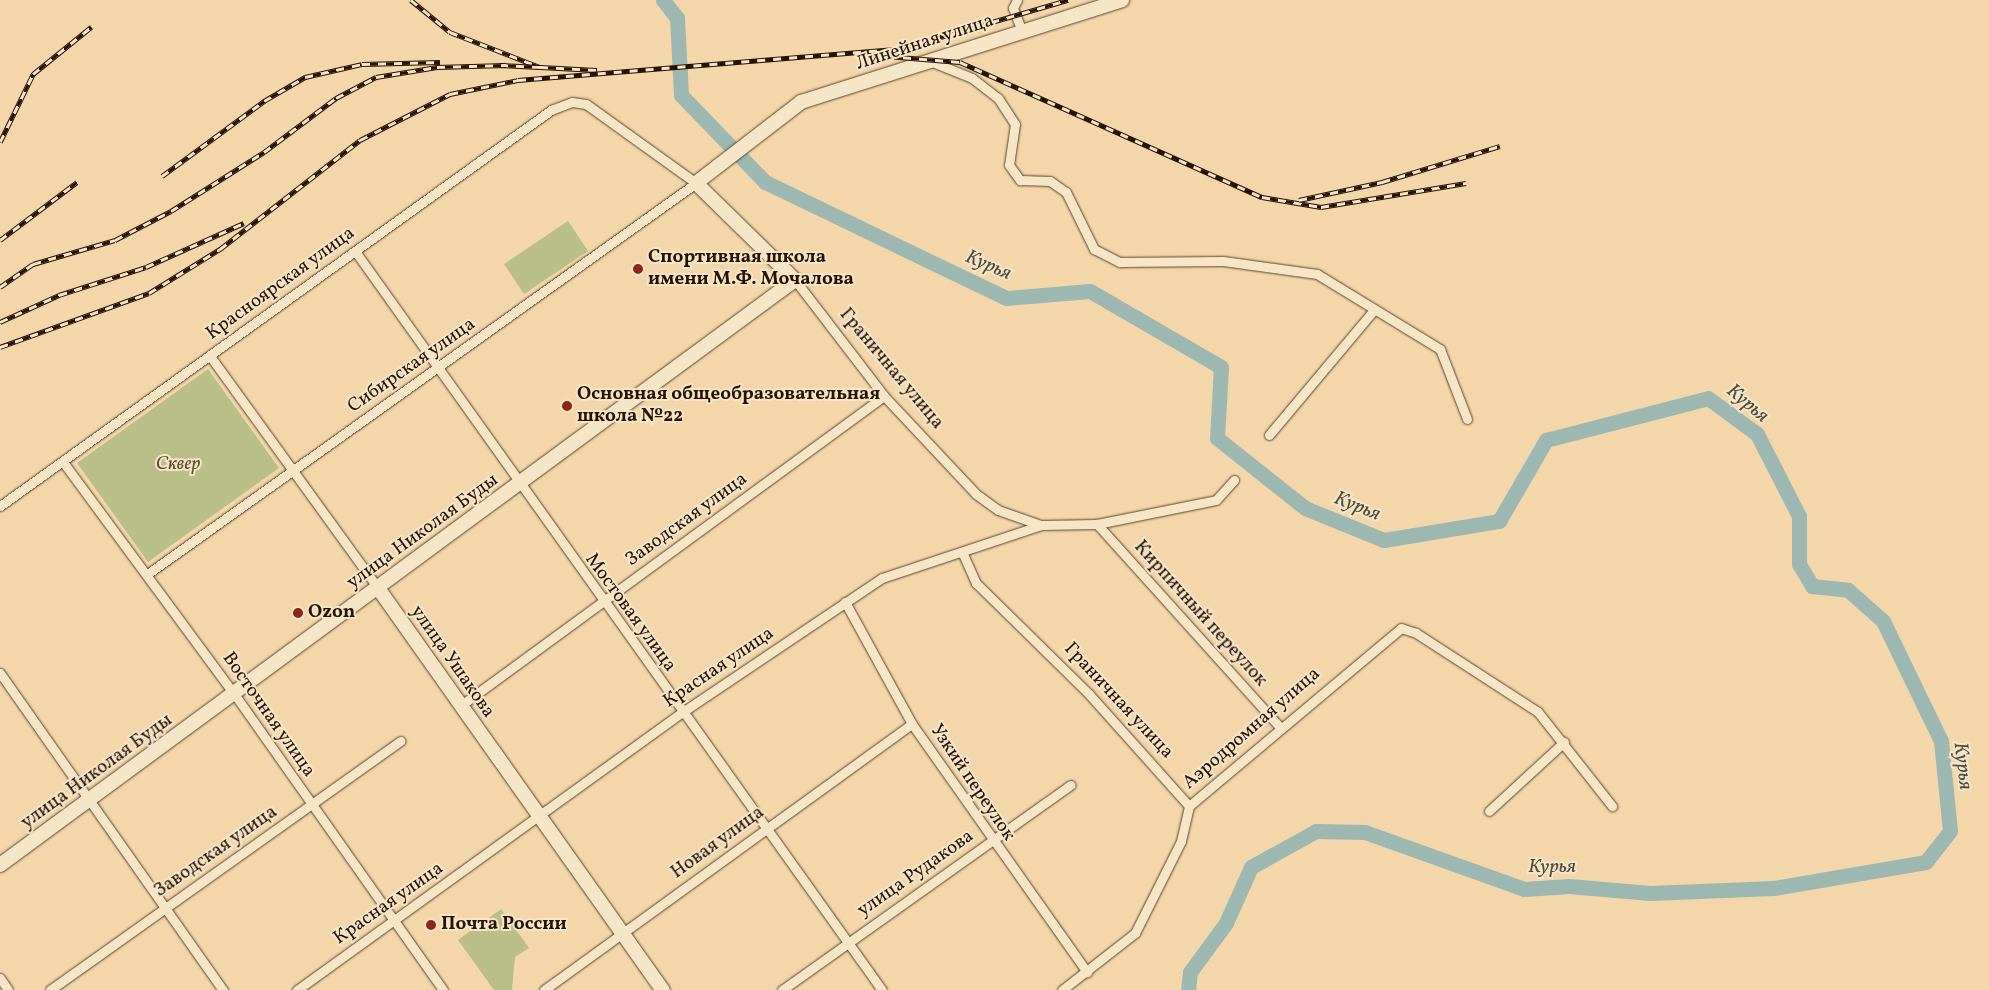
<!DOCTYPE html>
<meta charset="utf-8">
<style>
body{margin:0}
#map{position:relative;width:1989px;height:990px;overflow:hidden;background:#f3d7ab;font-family:Vollkorn,serif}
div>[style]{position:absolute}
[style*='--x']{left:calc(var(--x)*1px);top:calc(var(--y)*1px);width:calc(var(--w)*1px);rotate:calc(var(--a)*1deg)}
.green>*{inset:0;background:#babe89}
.river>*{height:15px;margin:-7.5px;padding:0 7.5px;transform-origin:7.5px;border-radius:7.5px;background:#9db8b0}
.roads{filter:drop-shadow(0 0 1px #5a432b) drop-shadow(0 0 1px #5a432b)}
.street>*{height:9px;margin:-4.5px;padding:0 4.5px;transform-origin:4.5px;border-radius:4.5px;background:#f7e5c8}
.secondary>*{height:14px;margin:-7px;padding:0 7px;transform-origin:7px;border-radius:7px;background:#f7e5c8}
.rail>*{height:4.5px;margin-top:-2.25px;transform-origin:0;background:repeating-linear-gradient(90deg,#f7e5c8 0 8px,#271200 0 16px);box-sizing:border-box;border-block:1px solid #271200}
.dots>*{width:14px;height:14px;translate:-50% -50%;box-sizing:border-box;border:2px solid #f7e5c8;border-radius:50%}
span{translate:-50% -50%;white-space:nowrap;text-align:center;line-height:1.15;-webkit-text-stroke:4px #f7e5c8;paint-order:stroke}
.street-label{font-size:19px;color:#271200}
.poi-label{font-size:19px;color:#271200;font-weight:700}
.left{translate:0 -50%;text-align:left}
.park-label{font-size:19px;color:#5a4e30;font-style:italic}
.water-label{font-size:20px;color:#504c3e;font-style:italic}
</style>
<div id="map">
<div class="green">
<div style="clip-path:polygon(568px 221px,588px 251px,524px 294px,504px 264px)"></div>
<div style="clip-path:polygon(208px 369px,279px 468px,148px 562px,77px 463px)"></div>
<div style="clip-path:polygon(501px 909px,529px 948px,515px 957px,512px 990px,494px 990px,458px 940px)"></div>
</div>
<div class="river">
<div style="--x:663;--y:0;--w:23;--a:52"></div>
<div style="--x:677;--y:18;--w:77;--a:87"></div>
<div style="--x:681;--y:95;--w:121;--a:46"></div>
<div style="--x:765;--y:182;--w:267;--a:25.7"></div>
<div style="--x:1006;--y:298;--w:84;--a:-4.8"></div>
<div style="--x:1090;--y:291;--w:151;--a:30.1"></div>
<div style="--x:1221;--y:367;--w:71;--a:93.2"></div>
<div style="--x:1217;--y:438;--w:112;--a:38.5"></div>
<div style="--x:1305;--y:508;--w:85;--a:22.1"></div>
<div style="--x:1384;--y:540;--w:117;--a:-9.4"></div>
<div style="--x:1499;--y:521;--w:94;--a:-59.9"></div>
<div style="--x:1546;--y:440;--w:167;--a:-14.5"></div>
<div style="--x:1708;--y:398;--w:61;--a:36.3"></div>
<div style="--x:1757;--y:434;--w:92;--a:62.9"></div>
<div style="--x:1799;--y:516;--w:48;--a:90"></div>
<div style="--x:1799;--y:564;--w:26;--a:59"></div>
<div style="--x:1812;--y:586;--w:36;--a:6"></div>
<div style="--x:1848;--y:590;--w:47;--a:41.5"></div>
<div style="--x:1883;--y:621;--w:133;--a:64.2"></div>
<div style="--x:1941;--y:741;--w:90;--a:84.3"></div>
<div style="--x:1950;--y:831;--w:39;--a:128"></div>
<div style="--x:1926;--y:862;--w:154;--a:170.3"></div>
<div style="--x:1774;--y:888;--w:124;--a:177.7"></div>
<div style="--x:1650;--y:893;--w:81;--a:-175.1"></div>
<div style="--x:1569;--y:886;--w:45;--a:176.2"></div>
<div style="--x:1524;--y:889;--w:169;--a:-160.3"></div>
<div style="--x:1365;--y:832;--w:49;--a:-178.8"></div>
<div style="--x:1316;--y:831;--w:74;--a:151"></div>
<div style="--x:1251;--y:867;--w:61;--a:114.1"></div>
<div style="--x:1226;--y:923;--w:61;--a:126.3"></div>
<div style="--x:1190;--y:972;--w:18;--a:96"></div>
</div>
<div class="roads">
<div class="street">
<div style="--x:1017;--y:0;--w:9;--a:117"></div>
<div style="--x:1013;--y:8;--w:26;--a:69"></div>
<div style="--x:930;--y:61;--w:45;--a:22"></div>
<div style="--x:972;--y:78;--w:33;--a:38"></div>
<div style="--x:998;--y:98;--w:31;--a:57"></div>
<div style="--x:1015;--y:124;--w:41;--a:98.3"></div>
<div style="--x:1009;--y:165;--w:19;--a:54"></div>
<div style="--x:1020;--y:180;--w:30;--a:2"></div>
<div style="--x:1050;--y:181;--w:19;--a:35"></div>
<div style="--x:1066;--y:192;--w:64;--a:63.8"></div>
<div style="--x:1094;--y:249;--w:29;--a:27"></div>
<div style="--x:1120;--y:262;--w:103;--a:-0.6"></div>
<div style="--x:1223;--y:261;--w:95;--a:7.9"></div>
<div style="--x:1317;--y:274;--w:144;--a:31.4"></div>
<div style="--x:1440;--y:349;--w:75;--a:68.9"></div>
<div style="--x:355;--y:251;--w:908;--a:54.51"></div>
<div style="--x:795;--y:280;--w:146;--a:52.5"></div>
<div style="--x:884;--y:396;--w:134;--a:46.8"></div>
<div style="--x:976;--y:494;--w:27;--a:36"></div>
<div style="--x:998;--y:510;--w:46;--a:19.2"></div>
<div style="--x:210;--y:356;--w:286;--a:54.1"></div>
<div style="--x:1269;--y:435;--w:163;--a:-50"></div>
<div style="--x:63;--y:462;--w:290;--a:53.6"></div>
<div style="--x:235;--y:695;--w:361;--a:54.8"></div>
<div style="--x:0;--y:506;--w:679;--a:-35.7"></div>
<div style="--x:551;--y:110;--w:22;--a:-21"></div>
<div style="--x:572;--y:102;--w:14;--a:8"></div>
<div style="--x:586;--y:104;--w:135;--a:35.7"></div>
<div style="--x:696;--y:183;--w:675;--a:144.52"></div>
<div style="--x:1097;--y:524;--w:272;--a:48"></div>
<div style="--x:963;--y:554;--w:32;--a:66"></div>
<div style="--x:976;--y:583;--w:158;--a:44.5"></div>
<div style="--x:1089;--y:694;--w:150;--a:48.2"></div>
<div style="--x:845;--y:602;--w:139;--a:61.2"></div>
<div style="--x:912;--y:724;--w:304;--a:54.8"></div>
<div style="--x:0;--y:673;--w:388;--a:54.9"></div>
<div style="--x:460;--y:706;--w:525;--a:-36.17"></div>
<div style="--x:1489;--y:811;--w:102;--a:-42.6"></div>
<div style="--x:0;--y:978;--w:14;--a:56"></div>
<div style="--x:50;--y:990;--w:430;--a:-35.4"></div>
<div style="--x:297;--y:990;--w:473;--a:-35.8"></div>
<div style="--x:681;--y:713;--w:242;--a:-33.9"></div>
<div style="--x:882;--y:578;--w:168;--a:-18.4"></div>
<div style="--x:1041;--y:525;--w:56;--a:-1"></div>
<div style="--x:1097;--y:524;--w:121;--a:-11.4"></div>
<div style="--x:1216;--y:500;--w:27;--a:-48"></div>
<div style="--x:544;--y:990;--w:454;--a:-35.9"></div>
<div style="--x:782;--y:990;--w:354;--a:-35.4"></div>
<div style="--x:1062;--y:990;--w:93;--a:-38"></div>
<div style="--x:1135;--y:933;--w:103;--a:-63.4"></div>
<div style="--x:1181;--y:841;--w:36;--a:-77"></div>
<div style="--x:1189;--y:806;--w:277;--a:-40"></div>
<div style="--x:1401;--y:628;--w:16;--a:18"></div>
<div style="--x:1416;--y:633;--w:145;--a:32.9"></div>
<div style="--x:1538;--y:712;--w:120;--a:51.8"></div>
</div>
<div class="secondary">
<div style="--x:378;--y:588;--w:493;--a:54.7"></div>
<div style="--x:0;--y:865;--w:987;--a:-36.35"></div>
<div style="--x:795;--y:280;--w:139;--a:-135.6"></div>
<div style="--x:696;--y:183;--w:133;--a:-37.6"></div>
<div style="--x:801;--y:102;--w:337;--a:-17.6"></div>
</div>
</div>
<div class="rail">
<div style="--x:411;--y:0;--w:50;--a:39.4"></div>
<div style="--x:450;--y:32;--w:97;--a:21.3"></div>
<div style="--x:540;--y:67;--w:57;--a:3"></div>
<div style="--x:887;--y:56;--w:73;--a:4.7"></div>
<div style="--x:960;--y:62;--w:331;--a:24.1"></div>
<div style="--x:1262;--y:197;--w:60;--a:9.6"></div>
<div style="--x:1321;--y:207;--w:147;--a:-9.4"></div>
<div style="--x:500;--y:65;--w:40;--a:2.9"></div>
<div style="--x:0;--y:142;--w:76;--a:-64.1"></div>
<div style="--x:33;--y:74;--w:75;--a:-39"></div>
<div style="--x:162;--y:176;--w:127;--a:-36.3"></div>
<div style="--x:264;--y:101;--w:48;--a:-30.3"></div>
<div style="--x:305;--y:77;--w:58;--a:-12.8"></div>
<div style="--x:362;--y:64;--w:78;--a:-1.5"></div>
<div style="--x:1299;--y:200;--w:85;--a:-12.2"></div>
<div style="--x:1382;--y:182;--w:123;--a:-17"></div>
<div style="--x:0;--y:240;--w:96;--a:-37"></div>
<div style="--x:0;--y:287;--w:40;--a:-34.9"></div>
<div style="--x:33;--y:264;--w:85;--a:-16.3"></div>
<div style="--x:115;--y:240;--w:63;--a:-27.4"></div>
<div style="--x:171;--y:211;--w:110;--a:-32.4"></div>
<div style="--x:264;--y:152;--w:90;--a:-36.9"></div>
<div style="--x:336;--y:98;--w:45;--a:-27.7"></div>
<div style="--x:376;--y:77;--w:62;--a:-9.3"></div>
<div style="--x:437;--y:67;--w:69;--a:-1.7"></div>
<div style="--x:0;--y:322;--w:65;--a:-24.6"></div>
<div style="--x:59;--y:295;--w:91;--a:-17.8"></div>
<div style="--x:146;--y:267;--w:107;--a:-24.2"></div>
<div style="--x:0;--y:347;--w:158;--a:-19.9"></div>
<div style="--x:149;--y:293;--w:84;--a:-31.8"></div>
<div style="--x:220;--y:249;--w:177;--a:-37.9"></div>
<div style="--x:360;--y:140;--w:101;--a:-27.1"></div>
<div style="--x:450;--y:94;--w:69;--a:-11.6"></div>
<div style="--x:518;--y:80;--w:382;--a:-4.7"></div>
<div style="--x:899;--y:49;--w:176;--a:-16.2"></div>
</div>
<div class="dots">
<div style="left:638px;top:269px;background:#8f2418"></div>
<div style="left:567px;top:406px;background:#8f2418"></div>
<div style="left:298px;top:613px;background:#8f2418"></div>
<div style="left:431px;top:925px;background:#8f2418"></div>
</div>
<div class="street-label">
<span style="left:925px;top:43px;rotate:-18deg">Линейная улица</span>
<span style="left:281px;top:284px;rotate:-36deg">Красноярская улица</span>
<span style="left:412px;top:366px;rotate:-35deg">Сибирская улица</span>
<span style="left:891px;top:369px;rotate:50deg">Граничная улица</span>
<span style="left:687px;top:520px;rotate:-36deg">Заводская улица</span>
<span style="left:423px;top:532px;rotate:-36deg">улица Николая Буды</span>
<span style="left:630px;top:613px;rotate:54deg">Мостовая улица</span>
<span style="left:1200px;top:614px;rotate:48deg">Кирпичный переулок</span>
<span style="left:452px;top:662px;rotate:55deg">улица Ушакова</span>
<span style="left:719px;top:668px;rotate:-34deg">Красная улица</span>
<span style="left:1118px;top:701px;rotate:47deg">Граничная улица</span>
<span style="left:268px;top:715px;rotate:55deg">Восточная улица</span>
<span style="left:1252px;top:729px;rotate:-41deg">Аэродромная улица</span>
<span style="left:97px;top:772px;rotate:-36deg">улица Николая Буды</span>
<span style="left:972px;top:783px;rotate:56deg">Узкий переулок</span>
<span style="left:718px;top:843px;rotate:-36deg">Новая улица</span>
<span style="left:216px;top:852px;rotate:-35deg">Заводская улица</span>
<span style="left:916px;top:874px;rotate:-35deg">улица Рудакова</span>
<span style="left:389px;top:904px;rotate:-35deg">Красная улица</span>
</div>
<div class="poi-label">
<span class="left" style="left:648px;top:269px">Спортивная школа<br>имени М.Ф. Мочалова</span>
<span class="left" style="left:577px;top:406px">Основная общеобразовательная<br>школа №22</span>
<span class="left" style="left:308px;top:613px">Ozon</span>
<span class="left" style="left:441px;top:925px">Почта России</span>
</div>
<div class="park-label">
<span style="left:178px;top:465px">Сквер</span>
</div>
<div class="water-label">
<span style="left:988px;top:266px;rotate:23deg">Курья</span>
<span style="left:1747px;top:404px;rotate:40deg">Курья</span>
<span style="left:1357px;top:507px;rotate:22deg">Курья</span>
<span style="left:1962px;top:766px;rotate:83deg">Курья</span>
<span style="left:1552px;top:867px">Курья</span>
</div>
</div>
